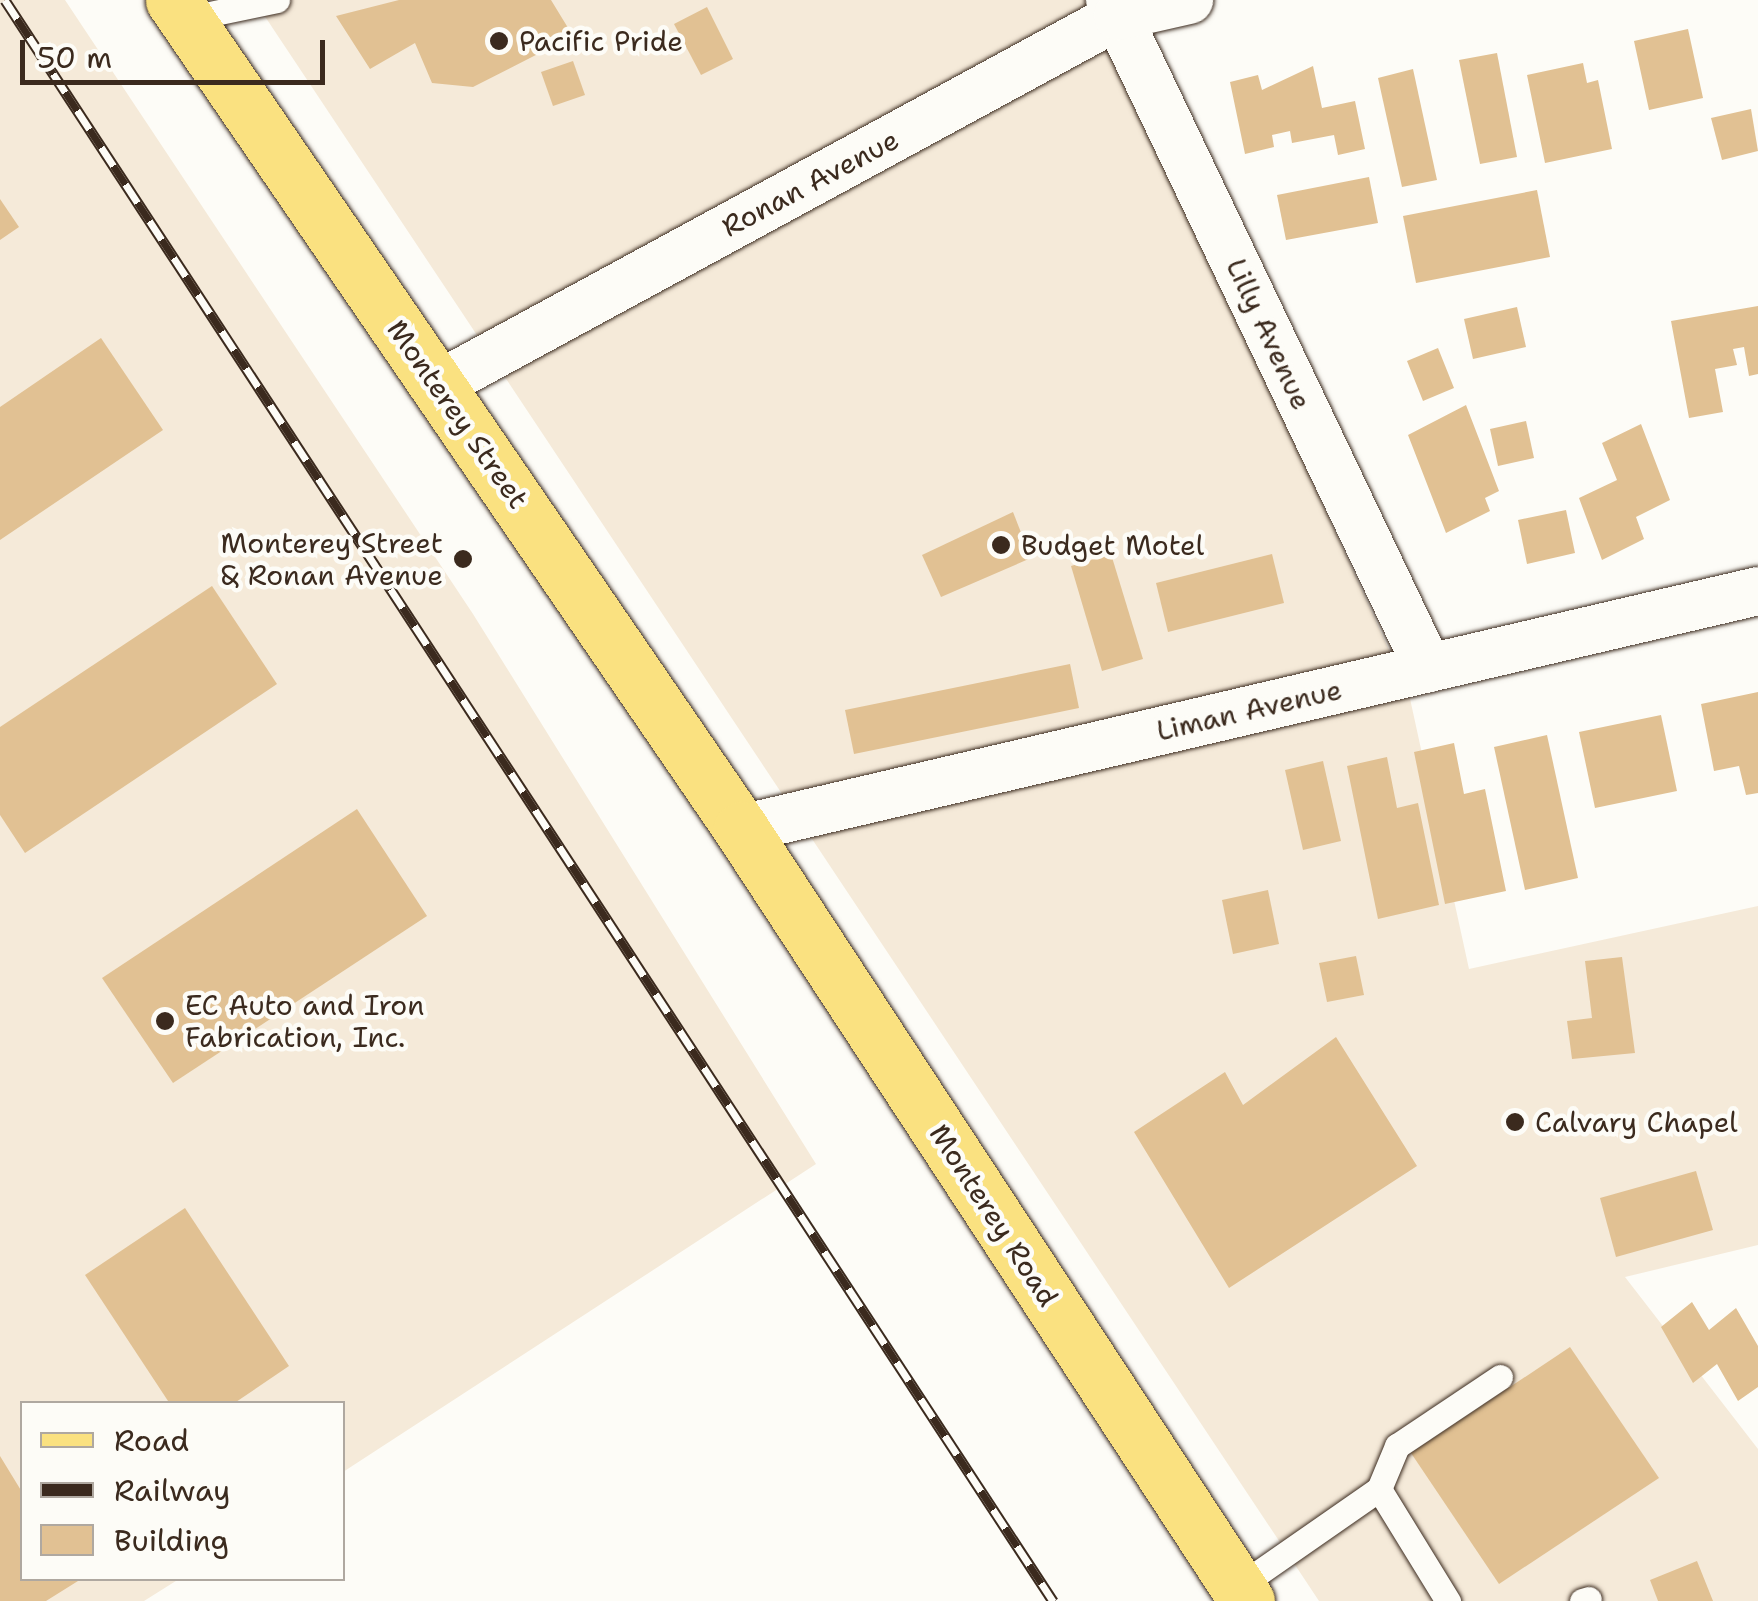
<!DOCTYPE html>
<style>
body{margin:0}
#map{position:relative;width:1758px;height:1601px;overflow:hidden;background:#fdfcf7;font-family:"Shantell Sans",sans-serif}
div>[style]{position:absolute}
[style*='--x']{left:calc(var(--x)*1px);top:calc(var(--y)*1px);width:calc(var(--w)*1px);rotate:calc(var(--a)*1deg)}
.built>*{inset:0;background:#f5ead9}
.building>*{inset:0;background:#e1c193}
.roads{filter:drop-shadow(0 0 2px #3b2a1e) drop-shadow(0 0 2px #3b2a1e)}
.lane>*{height:25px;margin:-12.5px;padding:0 12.5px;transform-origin:12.5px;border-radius:12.5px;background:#fdfcf7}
.street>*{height:48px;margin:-24px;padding:0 24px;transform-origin:24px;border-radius:24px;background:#fdfcf7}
.primary>*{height:55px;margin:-27.5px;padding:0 27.5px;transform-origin:27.5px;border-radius:27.5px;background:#fae180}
.rail>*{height:11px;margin-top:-5.5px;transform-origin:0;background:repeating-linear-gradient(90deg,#fdfcf7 0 22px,#3b2a1e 0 44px);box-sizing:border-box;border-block:2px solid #3b2a1e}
.dots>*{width:28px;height:28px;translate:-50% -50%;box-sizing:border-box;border:5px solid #fdfcf7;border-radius:50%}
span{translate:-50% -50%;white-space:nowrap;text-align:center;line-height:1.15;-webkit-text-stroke:9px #fdfcf7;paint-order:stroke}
.poi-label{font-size:28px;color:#3b2a1e}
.left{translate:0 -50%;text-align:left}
.right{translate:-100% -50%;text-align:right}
.street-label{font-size:28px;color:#3b2a1e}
.legend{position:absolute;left:20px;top:1401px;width:325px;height:180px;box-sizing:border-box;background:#fdfcf7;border:2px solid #afa8a0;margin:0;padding:12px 18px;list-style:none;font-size:30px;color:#3b2a1e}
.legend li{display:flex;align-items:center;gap:20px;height:50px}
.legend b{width:50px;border:2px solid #afa8a0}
.scale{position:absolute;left:20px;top:40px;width:305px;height:45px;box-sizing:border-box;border:5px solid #3b2a1e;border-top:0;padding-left:12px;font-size:30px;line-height:35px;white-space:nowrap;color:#3b2a1e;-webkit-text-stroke:8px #fdfcf7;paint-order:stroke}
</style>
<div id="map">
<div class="built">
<div style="clip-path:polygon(0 0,65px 0,473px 614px,816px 1164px,343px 1472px,342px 1404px,22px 1404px,22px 1578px,179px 1579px,144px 1601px,0 1601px)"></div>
<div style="clip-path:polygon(254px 0,1094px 0,1409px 694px,1469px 969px,1758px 906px,1758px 1245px,1625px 1277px,1758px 1449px,1758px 1601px,1319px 1601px)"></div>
</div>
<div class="building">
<div style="clip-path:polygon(399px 0,551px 0,573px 36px,473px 87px,432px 83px,415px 43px,370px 69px,336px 16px)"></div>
<div style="clip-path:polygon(707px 7px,733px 59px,701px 75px,674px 24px)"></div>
<div style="clip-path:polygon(1688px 29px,1703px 98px,1649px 110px,1634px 41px)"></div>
<div style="clip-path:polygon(1497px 53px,1517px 157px,1480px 164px,1459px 60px)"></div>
<div style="clip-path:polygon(573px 61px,585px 95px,553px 106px,541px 72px)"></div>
<div style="clip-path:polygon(1583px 63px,1587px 83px,1598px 80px,1612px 149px,1545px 163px,1527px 75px)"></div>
<div style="clip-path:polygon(1313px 66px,1322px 108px,1355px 101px,1365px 149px,1338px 155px,1334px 135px,1292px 143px,1290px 131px,1272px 135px,1274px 147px,1245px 154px,1230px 82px,1258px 75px,1262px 90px)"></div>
<div style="clip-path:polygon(1413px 69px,1437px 180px,1402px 187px,1378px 78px)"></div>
<div style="clip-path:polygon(1751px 109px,1758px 151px,1722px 160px,1711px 118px)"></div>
<div style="clip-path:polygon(1369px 177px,1378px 223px,1286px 240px,1277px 195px)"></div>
<div style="clip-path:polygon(1537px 190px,1550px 257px,1416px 283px,1403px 216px)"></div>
<div style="clip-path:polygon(0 199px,19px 227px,0 240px)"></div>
<div style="clip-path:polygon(1758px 306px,1758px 374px,1749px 376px,1744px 347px,1733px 349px,1737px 365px,1715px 369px,1723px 412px,1689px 418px,1671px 321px)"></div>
<div style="clip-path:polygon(1517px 307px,1526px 347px,1473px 359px,1464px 319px)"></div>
<div style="clip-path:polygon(101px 338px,163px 430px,0 540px,0 407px)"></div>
<div style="clip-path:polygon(1438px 348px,1454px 388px,1423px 401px,1407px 361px)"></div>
<div style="clip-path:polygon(1466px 405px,1499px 491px,1485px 498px,1490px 511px,1446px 533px,1408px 435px)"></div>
<div style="clip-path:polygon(1526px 421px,1534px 458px,1498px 466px,1490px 429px)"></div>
<div style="clip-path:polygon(1641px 424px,1670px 500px,1636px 517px,1644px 539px,1602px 560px,1579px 498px,1617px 480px,1602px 443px)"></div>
<div style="clip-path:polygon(1566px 510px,1575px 553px,1527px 564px,1518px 520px)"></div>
<div style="clip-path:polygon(1013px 512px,1031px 558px,941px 597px,922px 555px)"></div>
<div style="clip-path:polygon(1111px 554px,1143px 659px,1102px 671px,1071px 566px)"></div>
<div style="clip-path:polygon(1272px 554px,1284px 603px,1168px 632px,1156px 583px)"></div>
<div style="clip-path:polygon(212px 586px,277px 684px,25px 853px,0 815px,0 727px)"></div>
<div style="clip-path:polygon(1070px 664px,1079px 708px,854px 754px,845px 710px)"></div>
<div style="clip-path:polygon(1758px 692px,1758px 793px,1746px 795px,1739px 766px,1714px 771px,1701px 704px)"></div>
<div style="clip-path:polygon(1661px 715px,1677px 791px,1595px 808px,1579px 732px)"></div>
<div style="clip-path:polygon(1547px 735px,1578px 878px,1525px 890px,1494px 747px)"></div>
<div style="clip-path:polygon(1454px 743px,1464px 794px,1485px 789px,1506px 891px,1445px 904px,1414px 752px)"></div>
<div style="clip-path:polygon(1387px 757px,1397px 808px,1418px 803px,1439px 905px,1378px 919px,1347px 766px)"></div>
<div style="clip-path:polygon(1323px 761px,1341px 841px,1303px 850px,1285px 770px)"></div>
<div style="clip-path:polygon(357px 809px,427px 916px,173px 1083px,102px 978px)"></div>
<div style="clip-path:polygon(1268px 890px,1279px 944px,1233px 954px,1222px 900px)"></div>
<div style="clip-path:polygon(1356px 956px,1364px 995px,1327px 1002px,1319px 963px)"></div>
<div style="clip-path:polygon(1622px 957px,1635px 1053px,1572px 1059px,1567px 1021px,1592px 1018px,1585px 961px)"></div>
<div style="clip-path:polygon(1336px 1037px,1417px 1166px,1229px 1288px,1134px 1132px,1225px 1072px,1243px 1105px)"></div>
<div style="clip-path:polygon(1696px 1171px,1713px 1230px,1616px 1257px,1600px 1198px)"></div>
<div style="clip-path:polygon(185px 1208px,289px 1366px,233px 1404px,170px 1404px,85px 1275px)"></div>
<div style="clip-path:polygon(1692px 1302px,1709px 1330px,1736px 1308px,1758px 1346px,1758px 1387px,1738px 1401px,1717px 1364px,1693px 1383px,1661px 1327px)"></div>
<div style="clip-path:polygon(1570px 1347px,1659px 1478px,1499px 1584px,1411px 1453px)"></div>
<div style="clip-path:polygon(0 1456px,22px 1492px,22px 1578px,78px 1581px,46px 1601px,0 1601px)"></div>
<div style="clip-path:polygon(1697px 1561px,1713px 1601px,1658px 1601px,1650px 1580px)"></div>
</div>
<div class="roads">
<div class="lane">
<div style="--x:186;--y:19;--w:93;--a:-11.8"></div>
<div style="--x:1379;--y:1489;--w:132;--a:58.4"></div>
<div style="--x:1238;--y:1587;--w:172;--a:-34.8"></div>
<div style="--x:1379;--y:1489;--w:47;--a:-67.3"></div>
<div style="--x:1397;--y:1446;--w:124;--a:-33.8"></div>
<div style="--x:1582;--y:1601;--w:7;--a:-16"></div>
</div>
<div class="street">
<div style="--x:1110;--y:0;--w:740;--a:64.54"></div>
<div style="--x:438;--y:385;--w:774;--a:-28.49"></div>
<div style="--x:1118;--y:16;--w:73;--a:-12.7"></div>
<div style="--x:741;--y:829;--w:1044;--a:-13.17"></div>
</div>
<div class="primary">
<div style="--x:173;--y:0;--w:1005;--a:55.58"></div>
<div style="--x:741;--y:829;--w:923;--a:56.76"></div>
</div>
</div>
<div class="rail">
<div style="--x:5;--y:0;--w:1914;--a:56.79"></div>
</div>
<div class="dots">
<div style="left:499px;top:41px;background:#3b2a1e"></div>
<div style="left:1001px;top:545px;background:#3b2a1e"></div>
<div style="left:463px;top:559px;background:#3b2a1e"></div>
<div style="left:165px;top:1021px;background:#3b2a1e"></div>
<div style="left:1515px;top:1122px;background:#3b2a1e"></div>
</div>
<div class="poi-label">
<span class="left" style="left:519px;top:41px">Pacific Pride</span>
<span class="right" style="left:443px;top:559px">Monterey Street<br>&amp; Ronan Avenue</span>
<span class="left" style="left:1021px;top:545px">Budget Motel</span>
<span class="left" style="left:185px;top:1021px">EC Auto and Iron<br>Fabrication, Inc.</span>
<span class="left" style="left:1535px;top:1122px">Calvary Chapel</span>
</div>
<div class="street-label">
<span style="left:810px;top:183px;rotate:-28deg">Ronan Avenue</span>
<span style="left:1269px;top:334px;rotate:65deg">Lilly Avenue</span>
<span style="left:458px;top:414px;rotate:55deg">Monterey Street</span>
<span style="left:1249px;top:710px;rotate:-13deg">Liman Avenue</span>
<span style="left:994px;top:1215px;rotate:57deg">Monterey Road</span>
</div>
<ul class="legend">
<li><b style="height:12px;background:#fae180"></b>Road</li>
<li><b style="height:12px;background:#3b2a1e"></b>Railway</li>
<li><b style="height:28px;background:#e1c193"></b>Building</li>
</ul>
<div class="scale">50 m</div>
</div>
